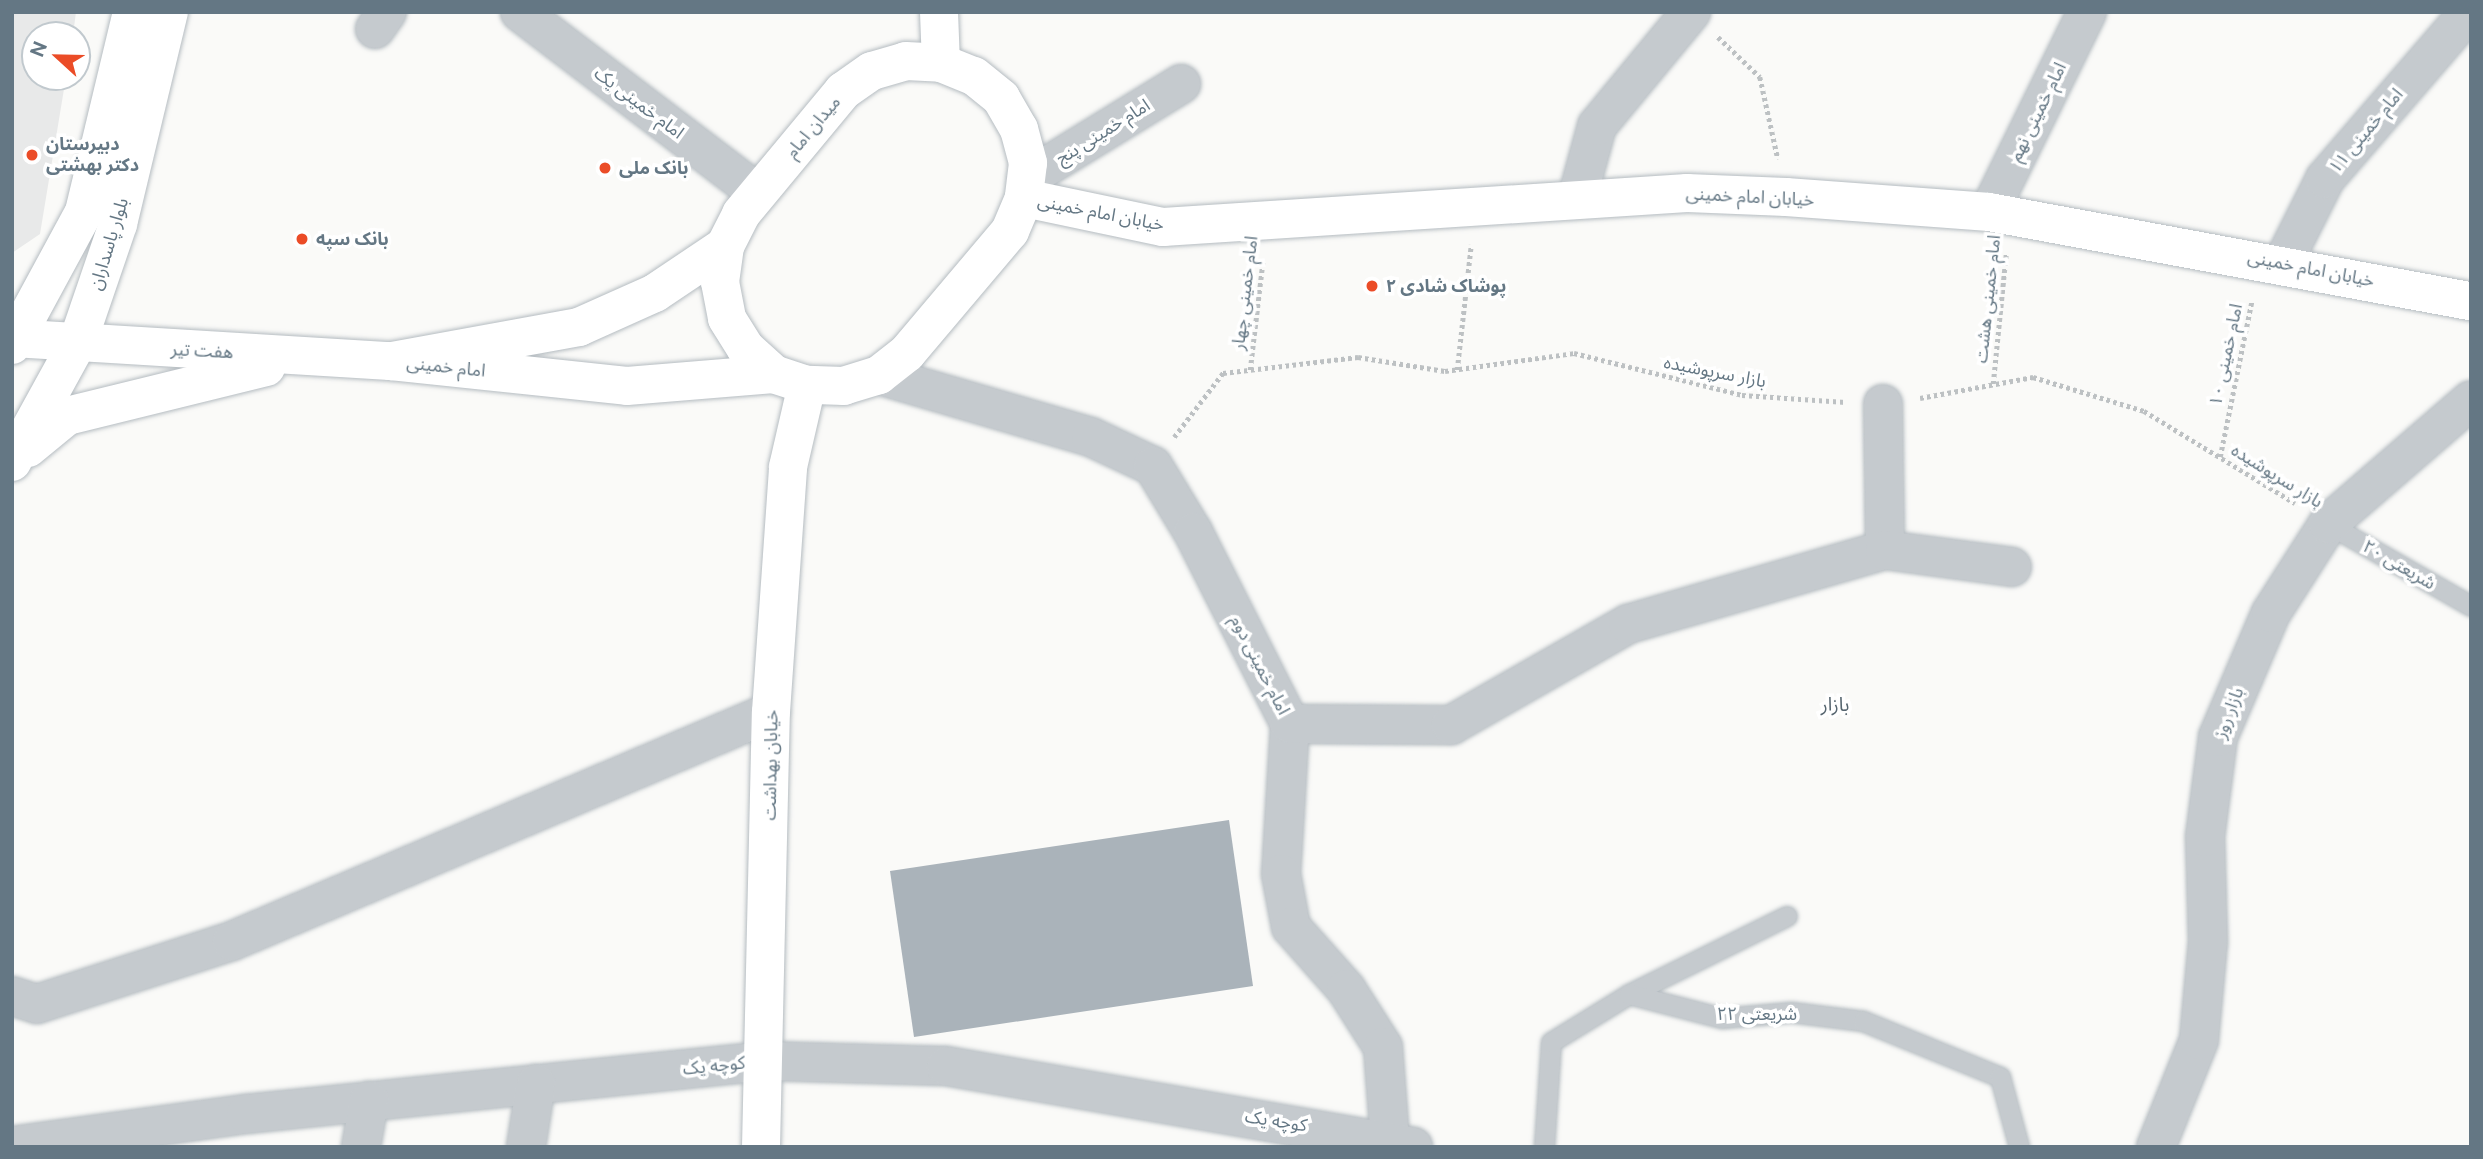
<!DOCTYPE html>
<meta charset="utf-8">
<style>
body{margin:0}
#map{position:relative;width:2483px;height:1159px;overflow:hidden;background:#fafaf8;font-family:"Public Sans","Noto Sans Arabic",sans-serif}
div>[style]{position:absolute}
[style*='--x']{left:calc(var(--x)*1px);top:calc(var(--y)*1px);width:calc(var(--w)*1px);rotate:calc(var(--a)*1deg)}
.built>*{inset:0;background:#e8e9e9}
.building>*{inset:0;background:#aab3ba}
.path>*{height:4.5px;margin-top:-2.25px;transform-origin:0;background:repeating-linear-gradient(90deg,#bdc1c3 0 3.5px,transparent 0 7px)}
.roads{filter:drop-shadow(0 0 2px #b5bcc1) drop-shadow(0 0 2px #b5bcc1)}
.lane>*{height:19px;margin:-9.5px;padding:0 9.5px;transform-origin:9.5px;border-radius:9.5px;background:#c5cace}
.street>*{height:38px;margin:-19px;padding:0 19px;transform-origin:19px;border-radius:19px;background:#c5cace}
.secondary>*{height:38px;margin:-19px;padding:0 19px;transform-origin:19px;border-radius:19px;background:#fff}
.dots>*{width:19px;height:19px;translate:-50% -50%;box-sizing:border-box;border:4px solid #fff;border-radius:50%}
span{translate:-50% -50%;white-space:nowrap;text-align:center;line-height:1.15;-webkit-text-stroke:7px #fff;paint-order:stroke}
.street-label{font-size:18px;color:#647784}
.poi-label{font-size:18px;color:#647784;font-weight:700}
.left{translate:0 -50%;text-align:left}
.neighbourhood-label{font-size:19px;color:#56656f}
.frame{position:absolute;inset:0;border:14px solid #647784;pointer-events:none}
.north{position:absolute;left:21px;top:21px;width:70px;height:70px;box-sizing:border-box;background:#fff;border:2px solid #c1c9ce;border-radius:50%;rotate:292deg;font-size:19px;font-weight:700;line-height:28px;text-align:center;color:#647784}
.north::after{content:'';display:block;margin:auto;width:24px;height:32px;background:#eb4c27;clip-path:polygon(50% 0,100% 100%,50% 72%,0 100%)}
</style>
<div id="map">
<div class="built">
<div style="clip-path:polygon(12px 12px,76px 12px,73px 35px,35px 35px,35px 77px,66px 77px,40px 234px,12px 253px)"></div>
</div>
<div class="building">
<div style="clip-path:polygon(1229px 820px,1253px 986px,914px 1037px,890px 871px)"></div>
</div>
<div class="path">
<div style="--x:1718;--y:37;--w:58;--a:43.6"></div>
<div style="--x:1760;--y:77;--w:84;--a:77.6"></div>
<div style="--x:1250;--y:370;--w:111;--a:-83.3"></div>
<div style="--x:1457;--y:370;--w:126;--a:-83.6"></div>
<div style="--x:1993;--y:384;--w:132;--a:-84.3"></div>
<div style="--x:1920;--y:398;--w:115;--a:-10.5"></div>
<div style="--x:2033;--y:377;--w:116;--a:17"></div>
<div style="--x:2144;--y:411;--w:177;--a:31.4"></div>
<div style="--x:1174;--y:437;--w:81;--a:-52.6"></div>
<div style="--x:1223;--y:373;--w:136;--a:-6.8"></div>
<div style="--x:1358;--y:357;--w:88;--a:9.1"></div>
<div style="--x:1445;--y:371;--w:130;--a:-7.9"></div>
<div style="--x:1574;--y:353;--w:173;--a:14"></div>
<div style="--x:1742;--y:395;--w:104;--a:3.9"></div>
<div style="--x:2220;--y:457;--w:160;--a:-78.5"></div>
</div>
<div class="roads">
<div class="lane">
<div style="--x:2328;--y:524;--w:165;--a:29.8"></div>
<div style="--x:1629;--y:994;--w:176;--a:-26.3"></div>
<div style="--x:1544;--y:1147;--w:105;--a:-86.2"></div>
<div style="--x:1551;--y:1042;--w:92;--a:-31.6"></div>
<div style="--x:1629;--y:994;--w:96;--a:14.5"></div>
<div style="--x:1722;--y:1018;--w:69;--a:-5"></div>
<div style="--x:1791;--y:1012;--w:73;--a:7.1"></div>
<div style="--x:1863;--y:1021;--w:148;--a:22.2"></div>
<div style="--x:2000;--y:1077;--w:73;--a:74.8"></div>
</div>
<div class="street">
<div style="--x:520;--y:12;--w:299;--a:37.3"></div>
<div style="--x:375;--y:29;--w:21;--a:-55"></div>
<div style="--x:1026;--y:179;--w:182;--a:-31.5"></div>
<div style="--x:1577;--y:199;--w:76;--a:-74.7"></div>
<div style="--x:1597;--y:126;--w:148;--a:-50.5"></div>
<div style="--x:1989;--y:212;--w:223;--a:-63.9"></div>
<div style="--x:2283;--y:263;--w:94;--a:-63.4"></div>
<div style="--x:2325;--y:179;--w:221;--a:-49.2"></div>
<div style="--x:879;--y:375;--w:221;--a:16.3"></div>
<div style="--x:1091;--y:437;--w:68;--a:25.1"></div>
<div style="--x:1153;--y:466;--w:77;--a:58.8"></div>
<div style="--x:1193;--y:532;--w:215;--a:63.2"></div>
<div style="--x:1290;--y:724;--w:150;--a:93.4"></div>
<div style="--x:1281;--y:874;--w:54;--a:79.3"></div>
<div style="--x:1291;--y:927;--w:83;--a:48.4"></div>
<div style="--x:1346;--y:989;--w:69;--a:57.5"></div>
<div style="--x:1383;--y:1047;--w:93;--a:85.7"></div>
<div style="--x:1883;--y:404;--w:146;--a:89.2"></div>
<div style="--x:1290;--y:724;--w:161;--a:0.4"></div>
<div style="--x:1451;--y:725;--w:204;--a:-29.7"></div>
<div style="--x:1628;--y:624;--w:267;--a:-16.1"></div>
<div style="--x:1885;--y:550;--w:128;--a:7.6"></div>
<div style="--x:12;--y:996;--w:26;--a:18"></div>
<div style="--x:37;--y:1004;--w:205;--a:-17.9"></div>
<div style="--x:232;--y:941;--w:586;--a:-23.02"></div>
<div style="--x:12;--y:1146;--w:236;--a:-7.8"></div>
<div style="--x:246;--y:1114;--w:523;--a:-5.82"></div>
<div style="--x:766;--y:1061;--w:180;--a:1.6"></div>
<div style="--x:946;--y:1066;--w:474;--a:9.8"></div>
<div style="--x:361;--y:1147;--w:47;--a:-80.1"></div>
<div style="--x:526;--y:1147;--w:64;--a:-81"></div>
<div style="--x:2156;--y:1147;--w:115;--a:-68.1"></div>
<div style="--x:2199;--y:1040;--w:98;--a:-84.8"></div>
<div style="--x:2208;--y:942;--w:105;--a:-91.6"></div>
<div style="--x:2205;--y:837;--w:101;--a:-82.6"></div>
<div style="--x:2218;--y:737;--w:135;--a:-66.9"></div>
<div style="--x:2271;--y:613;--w:106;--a:-57.4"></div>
<div style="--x:2328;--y:524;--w:189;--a:-40.9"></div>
</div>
<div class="secondary">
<div style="--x:939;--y:12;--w:51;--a:87.8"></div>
<div style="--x:906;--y:61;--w:35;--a:3"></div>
<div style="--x:941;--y:63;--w:35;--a:22"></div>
<div style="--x:974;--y:76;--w:35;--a:39"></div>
<div style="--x:1001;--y:98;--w:36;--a:60"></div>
<div style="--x:1019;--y:129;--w:35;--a:75"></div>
<div style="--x:1028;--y:163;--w:35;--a:97"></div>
<div style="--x:1024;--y:198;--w:36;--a:113"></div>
<div style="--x:1010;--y:231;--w:160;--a:130.2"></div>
<div style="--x:907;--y:353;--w:36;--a:142"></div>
<div style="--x:879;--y:375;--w:37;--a:163"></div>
<div style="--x:844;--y:386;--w:37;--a:-178"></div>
<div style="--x:807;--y:385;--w:35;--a:-162"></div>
<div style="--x:774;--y:374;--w:38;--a:-138"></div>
<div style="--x:746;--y:349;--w:36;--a:-122"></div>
<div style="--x:727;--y:318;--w:37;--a:-101"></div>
<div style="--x:720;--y:282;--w:36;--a:-82"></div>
<div style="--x:725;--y:246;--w:36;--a:-63"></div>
<div style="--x:741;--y:214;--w:160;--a:-50.3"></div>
<div style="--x:843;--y:91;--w:35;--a:-35"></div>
<div style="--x:872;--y:71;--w:35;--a:-16"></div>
<div style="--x:1024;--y:198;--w:142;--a:11.8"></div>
<div style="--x:1163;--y:227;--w:525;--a:-3.71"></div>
<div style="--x:1687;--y:193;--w:99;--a:2.3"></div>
<div style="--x:1786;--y:197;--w:204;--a:4.2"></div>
<div style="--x:1989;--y:212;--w:490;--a:10.5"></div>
<div style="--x:725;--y:246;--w:84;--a:146.1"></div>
<div style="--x:655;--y:293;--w:83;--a:155.9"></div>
<div style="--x:579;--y:327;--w:191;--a:169.7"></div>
<div style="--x:391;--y:361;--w:237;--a:6"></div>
<div style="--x:627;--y:386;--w:147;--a:-4.7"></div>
<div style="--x:12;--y:338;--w:380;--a:3.5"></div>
<div style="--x:12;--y:345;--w:151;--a:-61.6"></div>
<div style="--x:84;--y:212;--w:206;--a:-76.5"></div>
<div style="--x:28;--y:448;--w:50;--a:-39.4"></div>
<div style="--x:67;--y:416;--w:205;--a:-13.8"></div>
<div style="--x:12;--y:462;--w:135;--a:-61.2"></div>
<div style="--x:77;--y:344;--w:127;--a:-71.1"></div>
<div style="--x:118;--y:224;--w:218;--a:-76.5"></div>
<div style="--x:761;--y:1147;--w:435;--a:-88.7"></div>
<div style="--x:771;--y:712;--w:246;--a:-86"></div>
<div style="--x:788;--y:467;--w:84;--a:-77"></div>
</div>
</div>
<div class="dots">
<div style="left:32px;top:155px;background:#eb4c27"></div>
<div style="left:605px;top:168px;background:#eb4c27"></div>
<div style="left:302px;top:239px;background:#eb4c27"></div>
<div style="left:1372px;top:286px;background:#eb4c27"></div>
</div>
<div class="street-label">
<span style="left:639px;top:103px;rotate:37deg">امام خمینی یک</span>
<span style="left:2038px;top:112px;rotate:-64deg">امام خمینی نهم</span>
<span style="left:813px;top:127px;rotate:-50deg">میدان امام</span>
<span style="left:2366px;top:131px;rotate:-50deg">امام خمینی ۱۱</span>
<span style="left:1103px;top:132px;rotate:-32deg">امام خمینی پنج</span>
<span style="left:1750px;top:197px;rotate:3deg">خیابان امام خمینی</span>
<span style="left:1101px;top:213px;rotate:11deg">خیابان امام خمینی</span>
<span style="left:109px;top:244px;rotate:-73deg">بلوار پاسداران</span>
<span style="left:2311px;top:269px;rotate:11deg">خیابان امام خمینی</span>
<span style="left:1245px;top:293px;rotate:-83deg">امام خمینی چهار</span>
<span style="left:1988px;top:299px;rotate:-84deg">امام خمینی هشت</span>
<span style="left:202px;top:351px;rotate:3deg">هفت تیر</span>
<span style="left:2226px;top:355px;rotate:-78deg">امام خمینی ۱۰</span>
<span style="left:446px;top:367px;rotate:6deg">امام خمینی</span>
<span style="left:1715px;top:372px;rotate:11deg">بازار سرپوشیده</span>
<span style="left:2277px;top:476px;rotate:32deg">بازار سرپوشیده</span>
<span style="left:2399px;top:565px;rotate:30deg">شریعتی ۲۰</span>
<span style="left:1260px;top:665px;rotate:63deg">امام خمینی دوم</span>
<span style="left:2229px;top:713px;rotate:-69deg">بازار روز</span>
<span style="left:771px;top:765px;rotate:-89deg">خیابان بهداشت</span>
<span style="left:1757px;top:1014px">شریعتی ۲۲</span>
<span style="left:714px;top:1066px;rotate:-6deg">کوچه یک</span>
<span style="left:1276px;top:1121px;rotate:9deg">کوچه یک</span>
</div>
<div class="poi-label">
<span class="left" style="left:46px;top:155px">دبیرستان<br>دکتر بهشتی</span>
<span class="left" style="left:619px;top:168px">بانک ملی</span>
<span class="left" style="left:316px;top:239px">بانک سپه</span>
<span class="left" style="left:1386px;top:286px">پوشاک شادی ۲</span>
</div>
<div class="neighbourhood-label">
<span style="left:1835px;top:705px">بازار</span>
</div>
<div class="frame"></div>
<div class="north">N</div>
</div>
